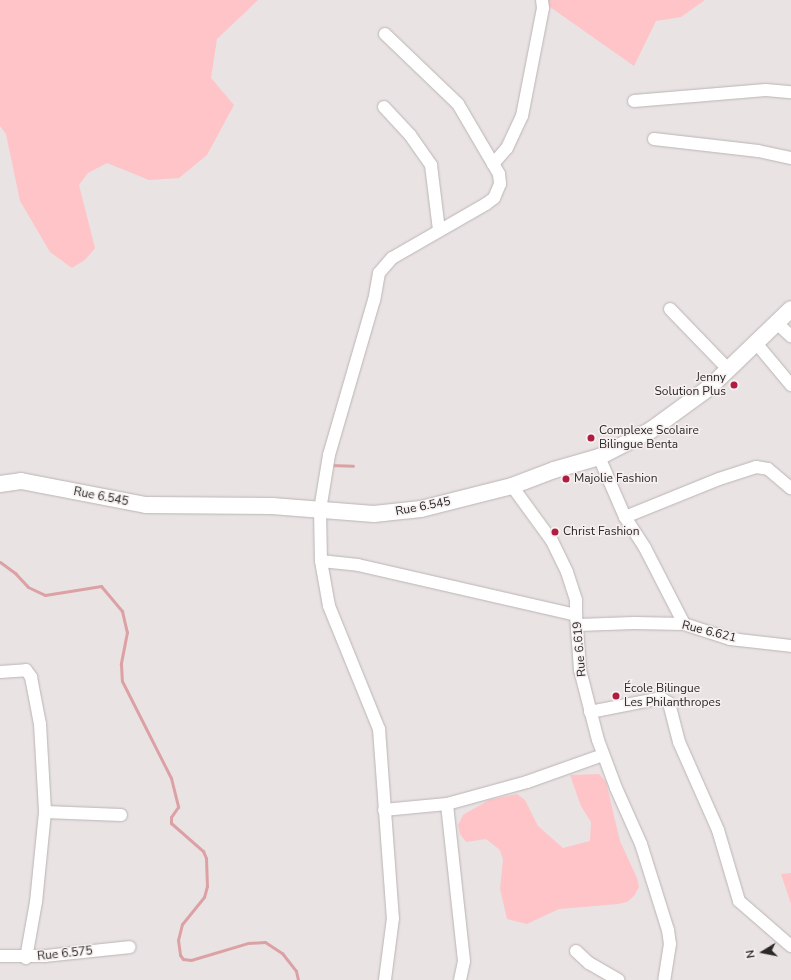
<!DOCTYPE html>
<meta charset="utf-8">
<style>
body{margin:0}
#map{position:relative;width:791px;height:980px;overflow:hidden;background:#eae3e3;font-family:"Nunito Sans",sans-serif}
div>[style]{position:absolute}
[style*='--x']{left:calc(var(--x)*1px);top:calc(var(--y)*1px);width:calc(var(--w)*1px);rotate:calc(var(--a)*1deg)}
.green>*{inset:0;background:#fec4c8}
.stream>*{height:3px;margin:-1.5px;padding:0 1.5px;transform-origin:1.5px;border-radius:1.5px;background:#dca1a5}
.roads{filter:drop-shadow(0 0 1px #bbb4b4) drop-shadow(0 0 1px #bbb4b4)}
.minor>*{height:12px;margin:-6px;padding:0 6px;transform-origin:6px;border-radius:6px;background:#fff}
.tertiary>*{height:16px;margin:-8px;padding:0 8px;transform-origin:8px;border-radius:8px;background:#fff}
.dots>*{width:11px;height:11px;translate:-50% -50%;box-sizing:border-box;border:2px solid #f7f0f0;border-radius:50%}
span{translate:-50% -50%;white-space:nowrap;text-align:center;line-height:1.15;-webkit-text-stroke:3px #f7f0f0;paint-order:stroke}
.poi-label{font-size:12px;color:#2b2828}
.right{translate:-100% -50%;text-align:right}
.left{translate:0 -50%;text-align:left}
.street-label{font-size:12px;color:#2b2828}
.north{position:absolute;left:743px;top:932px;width:40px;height:40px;-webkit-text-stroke:3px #f7f0f0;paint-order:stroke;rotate:260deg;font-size:11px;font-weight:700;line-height:16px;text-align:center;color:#2b2828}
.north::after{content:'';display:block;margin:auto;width:14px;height:18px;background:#2b2828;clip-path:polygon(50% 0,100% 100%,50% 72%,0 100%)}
</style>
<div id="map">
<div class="green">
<div style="clip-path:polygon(0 0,258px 0,217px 39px,211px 78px,234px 105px,207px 155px,179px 178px,149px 180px,107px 163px,88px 173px,79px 185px,95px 248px,85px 260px,72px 268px,50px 252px,20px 201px,6px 134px,0 126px)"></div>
<div style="clip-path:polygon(540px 0,705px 0,681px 17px,656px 21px,634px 66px)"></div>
<div style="clip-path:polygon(599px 774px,606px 782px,620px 841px,637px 878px,639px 887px,634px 896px,627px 902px,618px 904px,559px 909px,527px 924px,507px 919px,500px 889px,503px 860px,500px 850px,486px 839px,466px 842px,460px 834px,458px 825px,463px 815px,489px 800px,517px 794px,525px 800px,538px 826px,563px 848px,590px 841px,591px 822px,581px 806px,570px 775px)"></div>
<div style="clip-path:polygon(791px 873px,791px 904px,781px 874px)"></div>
</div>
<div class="stream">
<div style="--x:330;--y:465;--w:23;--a:2"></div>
<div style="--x:0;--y:562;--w:19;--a:36"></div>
<div style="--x:15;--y:573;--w:19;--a:47"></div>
<div style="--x:28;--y:587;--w:19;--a:25"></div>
<div style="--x:45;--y:595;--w:57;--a:-9.1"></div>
<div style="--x:101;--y:586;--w:33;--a:50"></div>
<div style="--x:122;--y:611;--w:22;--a:77"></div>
<div style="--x:127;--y:632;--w:33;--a:101"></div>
<div style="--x:121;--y:664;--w:17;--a:87"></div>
<div style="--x:122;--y:681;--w:109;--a:63.2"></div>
<div style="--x:171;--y:778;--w:30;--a:76"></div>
<div style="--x:178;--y:807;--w:12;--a:125"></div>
<div style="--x:171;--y:817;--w:6;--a:90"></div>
<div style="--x:171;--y:823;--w:43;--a:41.2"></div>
<div style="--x:203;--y:851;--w:8;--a:67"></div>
<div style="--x:206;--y:858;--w:28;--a:88"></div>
<div style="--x:207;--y:886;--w:11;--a:105"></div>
<div style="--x:204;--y:897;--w:35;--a:129"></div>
<div style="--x:182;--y:924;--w:16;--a:104"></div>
<div style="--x:178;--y:940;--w:15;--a:82"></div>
<div style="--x:180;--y:955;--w:5;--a:53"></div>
<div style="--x:183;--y:959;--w:8;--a:7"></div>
<div style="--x:191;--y:960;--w:59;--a:-16.6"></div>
<div style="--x:248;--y:943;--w:17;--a:-3"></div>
<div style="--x:265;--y:942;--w:20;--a:33"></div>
<div style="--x:282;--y:953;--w:23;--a:52"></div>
<div style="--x:296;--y:971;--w:9;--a:77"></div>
</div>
<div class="roads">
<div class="minor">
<div style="--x:385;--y:34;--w:101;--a:43.8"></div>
<div style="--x:458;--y:104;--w:81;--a:59.6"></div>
<div style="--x:499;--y:174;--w:10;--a:84"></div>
<div style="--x:500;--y:184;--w:15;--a:113"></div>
<div style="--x:494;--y:198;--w:10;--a:143"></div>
<div style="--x:486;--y:204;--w:108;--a:150.1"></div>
<div style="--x:392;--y:258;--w:20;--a:131"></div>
<div style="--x:379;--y:273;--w:27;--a:100"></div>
<div style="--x:374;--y:300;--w:161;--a:106.2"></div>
<div style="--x:329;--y:455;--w:56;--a:99.3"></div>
<div style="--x:320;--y:510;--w:51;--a:88.9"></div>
<div style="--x:321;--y:561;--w:37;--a:6"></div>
<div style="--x:358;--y:565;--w:224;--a:12.9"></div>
<div style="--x:576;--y:615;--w:55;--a:85.8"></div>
<div style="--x:580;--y:670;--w:72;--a:75.6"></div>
<div style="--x:598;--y:740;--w:51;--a:69.4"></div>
<div style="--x:616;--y:788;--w:61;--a:65.9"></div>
<div style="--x:641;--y:844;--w:90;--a:72.6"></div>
<div style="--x:668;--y:930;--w:14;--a:82"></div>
<div style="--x:670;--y:944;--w:36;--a:99"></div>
<div style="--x:634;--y:101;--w:132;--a:-4.8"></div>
<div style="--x:766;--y:90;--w:25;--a:5"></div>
<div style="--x:384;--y:107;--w:38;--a:47"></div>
<div style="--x:410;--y:135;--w:37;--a:55"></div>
<div style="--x:431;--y:165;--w:65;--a:83"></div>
<div style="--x:654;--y:139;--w:105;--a:6.6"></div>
<div style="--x:758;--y:151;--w:34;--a:12"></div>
<div style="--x:493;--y:164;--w:21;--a:-49"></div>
<div style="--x:507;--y:148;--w:35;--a:-65"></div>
<div style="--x:522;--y:116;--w:110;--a:-79"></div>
<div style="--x:543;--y:8;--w:8;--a:-97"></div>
<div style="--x:670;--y:309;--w:85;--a:46"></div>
<div style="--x:778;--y:324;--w:18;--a:43"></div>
<div style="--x:756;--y:343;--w:55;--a:50.2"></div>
<div style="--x:599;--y:457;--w:65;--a:66.6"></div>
<div style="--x:625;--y:517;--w:37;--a:57"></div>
<div style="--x:645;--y:548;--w:85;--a:62.8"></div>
<div style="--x:512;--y:486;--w:68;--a:54"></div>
<div style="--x:552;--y:541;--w:34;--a:64"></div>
<div style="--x:567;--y:572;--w:29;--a:72"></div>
<div style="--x:576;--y:600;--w:15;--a:90"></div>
<div style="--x:625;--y:517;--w:101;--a:-22"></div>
<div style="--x:719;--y:479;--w:39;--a:-18"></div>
<div style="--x:756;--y:467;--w:12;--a:9"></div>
<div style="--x:768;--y:469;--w:30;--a:40"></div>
<div style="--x:321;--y:561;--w:46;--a:79.9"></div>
<div style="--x:329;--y:606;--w:133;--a:67.9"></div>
<div style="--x:379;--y:729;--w:190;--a:85.8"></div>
<div style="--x:393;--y:918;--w:63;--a:97.4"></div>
<div style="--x:578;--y:625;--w:56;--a:-2"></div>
<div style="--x:634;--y:623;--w:50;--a:1.1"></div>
<div style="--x:684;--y:624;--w:48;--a:18.1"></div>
<div style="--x:730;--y:639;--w:61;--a:6.5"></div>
<div style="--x:0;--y:672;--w:26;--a:-4"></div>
<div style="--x:26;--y:670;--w:9;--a:54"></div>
<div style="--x:31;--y:677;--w:48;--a:79.2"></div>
<div style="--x:40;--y:724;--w:88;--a:86.7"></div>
<div style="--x:45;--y:812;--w:90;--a:95.7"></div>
<div style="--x:36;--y:902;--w:57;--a:100.1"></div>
<div style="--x:590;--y:712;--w:72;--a:-11.2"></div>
<div style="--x:661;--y:698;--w:9;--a:32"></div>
<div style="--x:669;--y:703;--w:40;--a:75.6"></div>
<div style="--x:679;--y:742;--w:96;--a:66.1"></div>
<div style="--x:718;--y:830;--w:74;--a:73.5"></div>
<div style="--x:739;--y:901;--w:69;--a:40.9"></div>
<div style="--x:384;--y:810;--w:63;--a:-5.4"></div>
<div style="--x:45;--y:812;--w:76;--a:2.3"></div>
<div style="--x:576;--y:951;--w:18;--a:43"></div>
<div style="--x:589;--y:963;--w:34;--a:30"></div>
<div style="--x:0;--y:956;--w:45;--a:0"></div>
<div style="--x:45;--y:956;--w:85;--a:-6"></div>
<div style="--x:460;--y:980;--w:19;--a:-78"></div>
<div style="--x:464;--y:961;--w:158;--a:-96.2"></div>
<div style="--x:447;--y:804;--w:83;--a:-15.4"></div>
<div style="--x:527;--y:782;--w:81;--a:-19.6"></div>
</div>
<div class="tertiary">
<div style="--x:0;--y:484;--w:21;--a:-8"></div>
<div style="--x:21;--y:481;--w:127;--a:10.9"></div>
<div style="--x:146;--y:505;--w:126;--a:0.5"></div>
<div style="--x:272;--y:506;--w:102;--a:4.5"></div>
<div style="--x:374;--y:514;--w:47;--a:-6.1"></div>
<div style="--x:421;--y:509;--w:94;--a:-14.2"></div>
<div style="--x:512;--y:486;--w:45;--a:-20.9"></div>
<div style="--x:554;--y:470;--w:47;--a:-16.1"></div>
<div style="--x:599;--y:457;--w:59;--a:-27.4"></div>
<div style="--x:651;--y:430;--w:73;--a:-36.1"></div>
<div style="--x:710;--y:387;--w:112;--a:-43.9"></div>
</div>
</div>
<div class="dots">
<div style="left:734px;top:385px;background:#b11d41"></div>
<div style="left:591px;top:438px;background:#b11d41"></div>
<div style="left:566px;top:479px;background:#b11d41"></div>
<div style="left:555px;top:532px;background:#b11d41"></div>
<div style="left:616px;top:696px;background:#b11d41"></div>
</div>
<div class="poi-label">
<span class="right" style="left:726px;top:385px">Jenny<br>Solution Plus</span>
<span class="left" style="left:599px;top:438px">Complexe Scolaire<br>Bilingue Benta</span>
<span class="left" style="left:574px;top:479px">Majolie Fashion</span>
<span class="left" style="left:563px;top:532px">Christ Fashion</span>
<span class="left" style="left:624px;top:696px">École Bilingue<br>Les Philanthropes</span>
</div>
<div class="street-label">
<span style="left:101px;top:497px;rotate:11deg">Rue 6.545</span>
<span style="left:423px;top:507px;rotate:-11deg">Rue 6.545</span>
<span style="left:709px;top:632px;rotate:14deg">Rue 6.621</span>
<span style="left:580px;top:649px;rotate:-95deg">Rue 6.619</span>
<span style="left:65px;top:954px;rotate:-6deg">Rue 6.575</span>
</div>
<div class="north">N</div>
</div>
